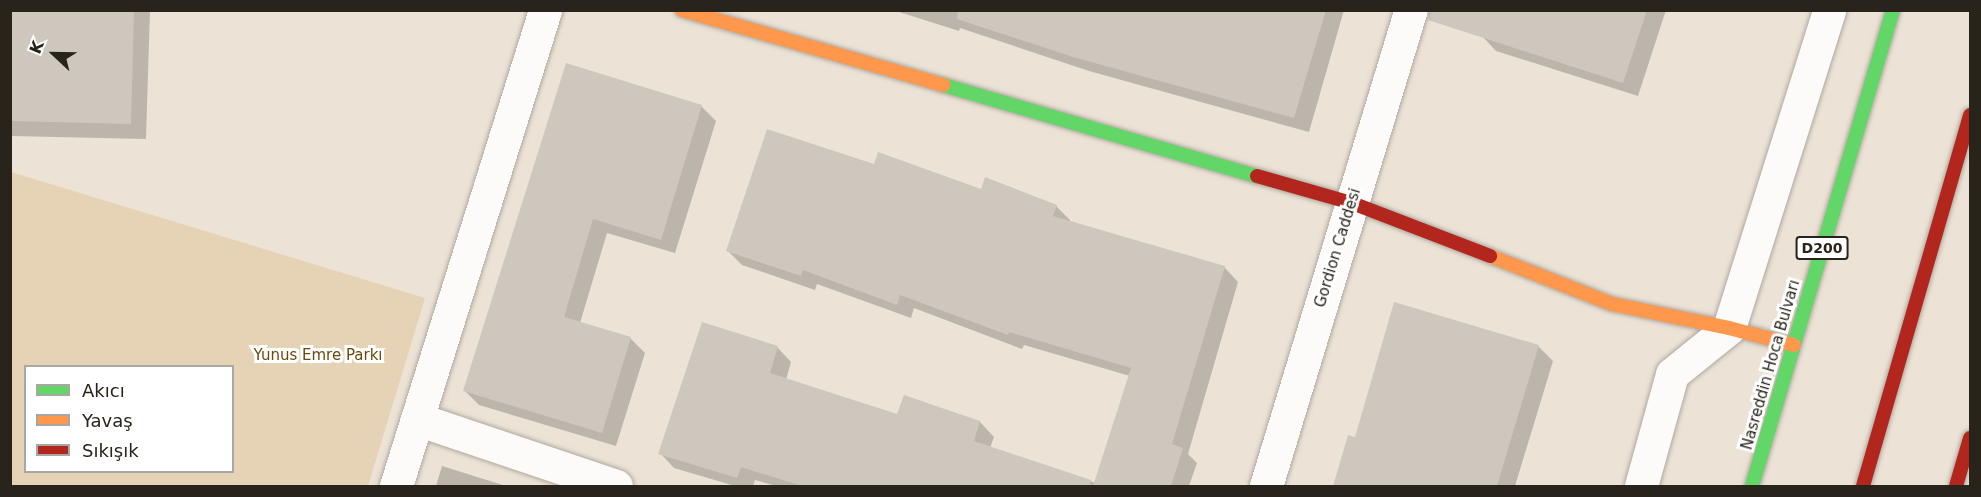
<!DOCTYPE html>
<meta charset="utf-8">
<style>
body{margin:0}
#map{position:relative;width:1981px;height:497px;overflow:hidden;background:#ece3d6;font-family:"DejaVu Sans",sans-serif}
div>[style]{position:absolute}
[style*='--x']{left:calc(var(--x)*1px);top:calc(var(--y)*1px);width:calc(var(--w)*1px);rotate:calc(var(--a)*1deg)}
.green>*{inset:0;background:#e6d2b5}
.shadow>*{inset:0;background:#0003}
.building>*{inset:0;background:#cec7bd}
.roads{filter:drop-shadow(0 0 2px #b0a9a0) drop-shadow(0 0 2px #b0a9a0)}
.street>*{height:33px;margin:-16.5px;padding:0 16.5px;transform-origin:16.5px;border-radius:16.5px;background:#fcfbf9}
.fast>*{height:14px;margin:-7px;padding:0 7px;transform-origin:7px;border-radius:7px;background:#63d668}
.slow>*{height:14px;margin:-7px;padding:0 7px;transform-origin:7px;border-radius:7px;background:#ff974d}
.jam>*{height:14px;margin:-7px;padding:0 7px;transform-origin:7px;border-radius:7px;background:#b3261e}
span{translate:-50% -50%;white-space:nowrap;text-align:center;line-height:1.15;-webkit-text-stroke:6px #fff;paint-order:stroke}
.shield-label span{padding:2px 4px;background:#fff;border:2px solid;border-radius:4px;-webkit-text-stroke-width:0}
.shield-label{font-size:14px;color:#29241b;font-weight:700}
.street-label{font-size:15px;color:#29241b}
.park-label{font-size:15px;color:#6b490c}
.frame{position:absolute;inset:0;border:12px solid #29241b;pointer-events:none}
.legend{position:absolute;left:24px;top:365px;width:210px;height:108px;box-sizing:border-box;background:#fff;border:2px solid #a9a7a4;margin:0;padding:8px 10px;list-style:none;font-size:18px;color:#29241b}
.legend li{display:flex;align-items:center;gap:12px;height:30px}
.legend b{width:30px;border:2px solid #a9a7a4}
.north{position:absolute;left:24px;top:24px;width:60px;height:60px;-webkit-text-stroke:4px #fff;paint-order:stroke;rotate:292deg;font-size:16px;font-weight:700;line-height:24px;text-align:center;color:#29241b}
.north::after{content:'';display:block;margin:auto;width:21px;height:27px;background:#29241b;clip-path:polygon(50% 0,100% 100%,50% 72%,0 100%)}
</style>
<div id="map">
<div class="green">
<div style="clip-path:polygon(evenodd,11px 172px,425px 298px,368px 486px,11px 486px,11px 172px,26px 366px,232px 366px,232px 472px,26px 472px,26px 366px)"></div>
</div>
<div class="shadow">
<div style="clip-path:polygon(10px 10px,150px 10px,146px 139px,10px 136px)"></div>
<div style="clip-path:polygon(893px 10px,1344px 10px,1309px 132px,1089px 71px,960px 28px,959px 31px)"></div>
<div style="clip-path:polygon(1490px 10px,1666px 10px,1638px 96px,1496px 51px,1482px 36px)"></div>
<div style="clip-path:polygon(567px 65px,702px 107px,716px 121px,675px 253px,607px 233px,580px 323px,631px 339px,645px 353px,616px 446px,479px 405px,465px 391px)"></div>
<div style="clip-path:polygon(875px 166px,1056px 206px,1070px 220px,1070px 222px,1224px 267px,1238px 282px,1188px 454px,1197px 463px,1189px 486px,776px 486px,755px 480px,753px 486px,735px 486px,674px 468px,660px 453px,777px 347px,791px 362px,786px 380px,898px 416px,905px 396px,980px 422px,994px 437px,990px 448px,1096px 483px,1130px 376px,1024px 345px,1022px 349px,914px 308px,911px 318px,817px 284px,815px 290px,742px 265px,728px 251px)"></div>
<div style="clip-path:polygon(1538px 346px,1553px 361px,1515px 486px,1335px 486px,1349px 437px,1356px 439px)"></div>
<div style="clip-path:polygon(442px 466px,506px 486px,436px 486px)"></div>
</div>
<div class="building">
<div style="clip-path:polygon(10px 10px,134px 10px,131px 124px,10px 121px)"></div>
<div style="clip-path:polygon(958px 10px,1326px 10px,1294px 118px,1073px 57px,957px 19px)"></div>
<div style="clip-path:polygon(1429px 10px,1647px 10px,1623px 83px,1428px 20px)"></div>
<div style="clip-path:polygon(566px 63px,702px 105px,661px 240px,593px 219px,564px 317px,631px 337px,602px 433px,463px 391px)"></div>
<div style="clip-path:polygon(767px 129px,874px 164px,878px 152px,981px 189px,985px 177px,1057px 205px,1053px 216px,1225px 266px,1172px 444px,1183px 448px,1171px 486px,1093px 486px,1131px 368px,1009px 332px,1008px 335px,900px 295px,897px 305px,803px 270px,801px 276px,726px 251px)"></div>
<div style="clip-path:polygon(1394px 302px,1539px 345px,1497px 486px,1333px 486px,1348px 435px,1355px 437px)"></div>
<div style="clip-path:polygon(702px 322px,778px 346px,770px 373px,897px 414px,904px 395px,980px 421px,974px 441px,1091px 480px,1090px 486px,802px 486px,741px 467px,737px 478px,658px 454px)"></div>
</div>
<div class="roads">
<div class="street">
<div style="--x:417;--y:419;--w:210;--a:18.6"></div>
<div style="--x:396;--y:486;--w:499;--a:-72.6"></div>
<div style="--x:1266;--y:486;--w:498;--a:-73.1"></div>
<div style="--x:1641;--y:486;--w:116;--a:-74.5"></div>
<div style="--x:1672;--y:374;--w:73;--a:-38.9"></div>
<div style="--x:1729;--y:328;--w:333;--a:-72.5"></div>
</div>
<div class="fast">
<div style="--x:943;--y:85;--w:327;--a:16.2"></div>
<div style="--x:1752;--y:486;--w:496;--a:-73.5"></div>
</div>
<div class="slow">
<div style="--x:682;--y:10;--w:272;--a:16"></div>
<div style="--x:1490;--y:256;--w:131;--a:21.5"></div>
<div style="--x:1612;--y:304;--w:119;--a:11.6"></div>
<div style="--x:1729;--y:328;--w:67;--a:14.7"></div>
</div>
<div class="jam">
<div style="--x:1257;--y:176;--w:99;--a:15.9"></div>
<div style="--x:1352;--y:203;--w:148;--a:21"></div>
<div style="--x:1863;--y:486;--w:386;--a:-73.9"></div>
<div style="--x:1956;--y:486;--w:50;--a:-73.7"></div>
</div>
</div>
<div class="shield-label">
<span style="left:1822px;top:248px">D200</span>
</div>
<div class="street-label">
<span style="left:1338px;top:248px;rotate:-73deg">Gordion Caddesi</span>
<span style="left:1771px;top:365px;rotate:-74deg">Nasreddin Hoca Bulvarı</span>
</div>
<div class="park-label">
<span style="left:318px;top:356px">Yunus Emre Parkı</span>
</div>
<div class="frame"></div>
<ul class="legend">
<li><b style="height:8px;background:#63d668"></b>Akıcı</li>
<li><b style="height:8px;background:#ff974d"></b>Yavaş</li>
<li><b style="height:8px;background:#b3261e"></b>Sıkışık</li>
</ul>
<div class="north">K</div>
</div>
